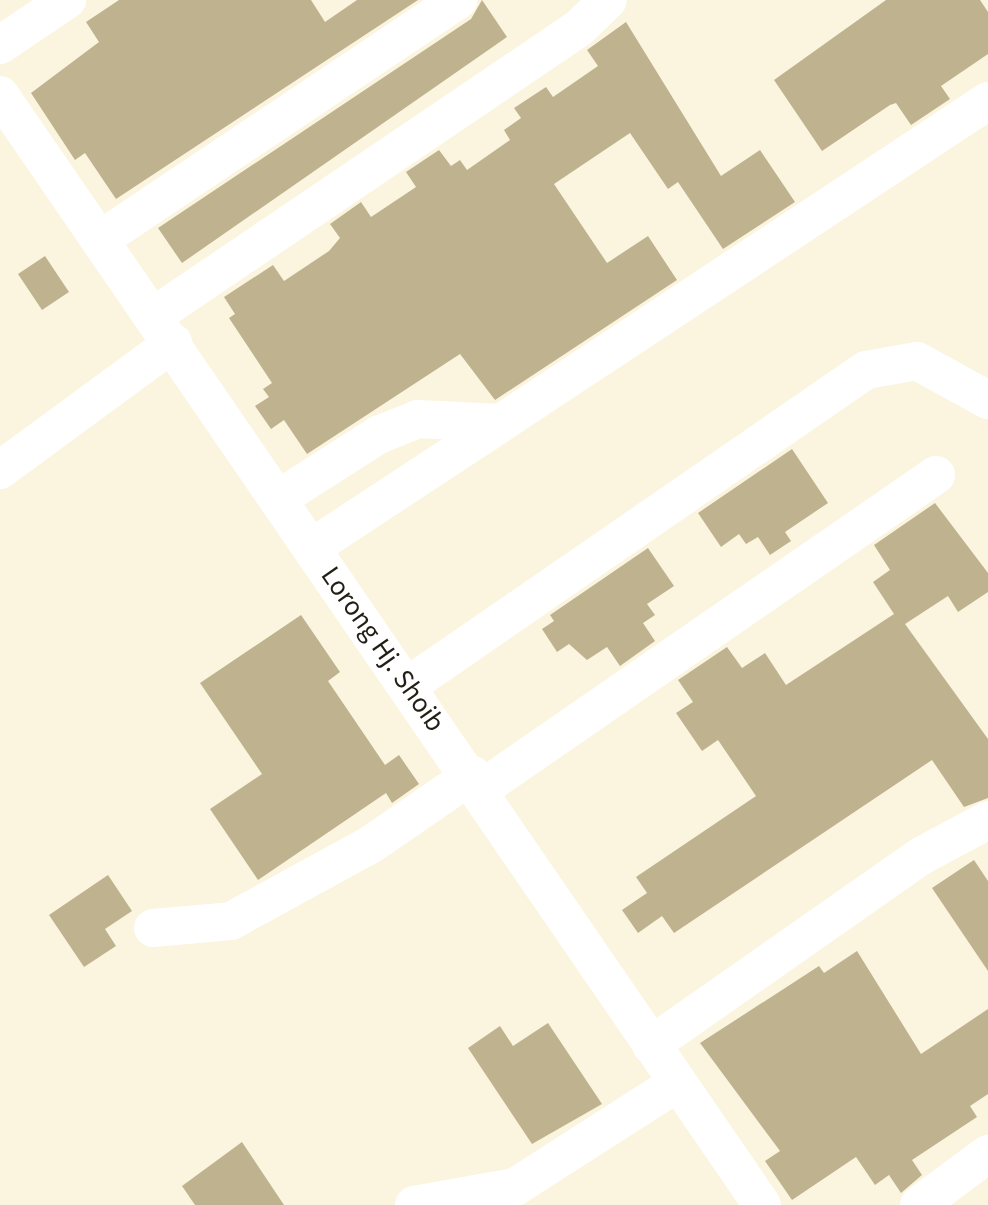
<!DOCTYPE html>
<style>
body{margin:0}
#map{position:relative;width:988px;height:1205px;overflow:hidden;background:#fbf4de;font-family:"Source Sans 3",sans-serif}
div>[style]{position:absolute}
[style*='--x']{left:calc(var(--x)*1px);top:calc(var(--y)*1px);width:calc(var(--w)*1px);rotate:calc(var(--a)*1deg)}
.building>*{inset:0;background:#bfb38f}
.minor>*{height:38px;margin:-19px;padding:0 19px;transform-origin:19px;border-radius:19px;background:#fff}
span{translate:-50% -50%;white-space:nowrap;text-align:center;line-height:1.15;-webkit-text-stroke:9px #fff;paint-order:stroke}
.street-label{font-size:28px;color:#211e16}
</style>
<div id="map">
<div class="building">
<div style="clip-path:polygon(119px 0,311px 0,325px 22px,357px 0,418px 0,116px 199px,85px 153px,75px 160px,31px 93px,99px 42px,86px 22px)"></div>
<div style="clip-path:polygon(482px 0,507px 37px,182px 263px,158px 228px,471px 19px)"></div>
<div style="clip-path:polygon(886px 0,980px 0,988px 12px,988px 54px,941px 86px,950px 99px,911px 125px,896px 103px,890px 105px,822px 151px,774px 80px)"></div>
<div style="clip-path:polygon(626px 22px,721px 176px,760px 150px,795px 202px,723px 249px,678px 182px,668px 189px,630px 133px,554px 184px,607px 263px,648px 236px,677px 280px,495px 400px,460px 354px,307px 454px,284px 420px,271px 429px,255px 406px,269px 397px,263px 389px,272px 383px,229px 318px,235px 314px,224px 297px,273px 265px,284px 281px,329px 251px,340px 238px,330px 224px,361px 202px,371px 217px,416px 187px,406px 172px,439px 150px,451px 166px,460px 160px,467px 170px,510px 140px,504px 130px,521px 118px,514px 108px,546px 87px,553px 97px,598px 66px,587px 50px)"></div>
<div style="clip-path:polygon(45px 256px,69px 292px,42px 310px,18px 274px)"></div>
<div style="clip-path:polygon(792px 449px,828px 503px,785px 532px,791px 541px,770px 555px,758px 537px,746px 544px,739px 534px,721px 547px,698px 513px)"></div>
<div style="clip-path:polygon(935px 503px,988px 573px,988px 592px,958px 612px,948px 596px,905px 624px,988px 739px,988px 798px,964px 807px,932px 760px,674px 933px,662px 916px,638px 933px,622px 910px,647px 893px,636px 877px,756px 796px,718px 740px,702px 751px,676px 713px,693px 702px,678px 680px,727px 647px,742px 668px,765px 653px,786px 685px,894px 614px,873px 582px,890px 570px,874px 545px)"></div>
<div style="clip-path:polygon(648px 548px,674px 586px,647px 604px,655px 615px,643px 623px,655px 641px,620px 666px,607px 647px,587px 660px,569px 644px,557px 652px,542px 629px,554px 621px,550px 615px)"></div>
<div style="clip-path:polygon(301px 615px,340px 672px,328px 681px,385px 765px,399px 755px,419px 784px,392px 803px,386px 793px,258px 880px,210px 809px,262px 774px,200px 683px)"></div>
<div style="clip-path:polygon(974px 860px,988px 881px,988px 971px,932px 888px)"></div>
<div style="clip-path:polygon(108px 875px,132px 911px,105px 929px,116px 946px,84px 967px,49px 915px)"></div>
<div style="clip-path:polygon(857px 951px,921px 1054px,988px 1009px,988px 1094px,970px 1106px,977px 1117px,912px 1160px,922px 1175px,901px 1193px,889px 1175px,875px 1185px,856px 1157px,792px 1200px,765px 1161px,780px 1151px,700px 1043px,819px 966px,824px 973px)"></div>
<div style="clip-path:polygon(548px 1023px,602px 1104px,532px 1144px,468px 1048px,500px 1026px,513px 1046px)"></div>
<div style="clip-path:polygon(242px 1142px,284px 1205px,195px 1205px,182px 1186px)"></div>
</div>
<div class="minor">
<div style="--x:0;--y:45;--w:81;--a:-33.9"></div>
<div style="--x:0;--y:95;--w:1346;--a:55.53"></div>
<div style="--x:101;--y:239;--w:430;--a:-33.8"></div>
<div style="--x:155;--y:315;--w:512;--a:-34.09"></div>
<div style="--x:579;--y:28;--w:40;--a:-44"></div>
<div style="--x:0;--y:470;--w:215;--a:-36.3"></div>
<div style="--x:278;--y:499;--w:119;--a:-32.6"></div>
<div style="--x:378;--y:435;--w:43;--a:-21.8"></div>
<div style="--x:418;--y:419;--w:83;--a:2.8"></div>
<div style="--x:501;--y:423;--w:584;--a:-33.47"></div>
<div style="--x:311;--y:548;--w:227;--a:-33.3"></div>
<div style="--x:409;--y:685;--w:555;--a:-34.58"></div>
<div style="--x:866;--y:370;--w:52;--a:-10"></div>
<div style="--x:917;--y:361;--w:81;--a:28.8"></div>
<div style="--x:481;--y:789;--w:553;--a:-34.61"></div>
<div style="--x:153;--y:928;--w:78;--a:-5.1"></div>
<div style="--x:231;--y:921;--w:158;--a:-28.7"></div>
<div style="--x:370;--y:845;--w:124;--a:-34.5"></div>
<div style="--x:651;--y:1045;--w:330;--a:-35"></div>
<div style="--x:921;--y:856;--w:76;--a:-28.2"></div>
<div style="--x:414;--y:1205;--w:103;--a:-10.1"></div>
<div style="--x:515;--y:1187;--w:191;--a:-32.6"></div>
<div style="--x:919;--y:1205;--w:86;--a:-36.5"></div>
</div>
<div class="street-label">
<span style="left:383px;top:649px;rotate:55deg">Lorong Hj. Shoib</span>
</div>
</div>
